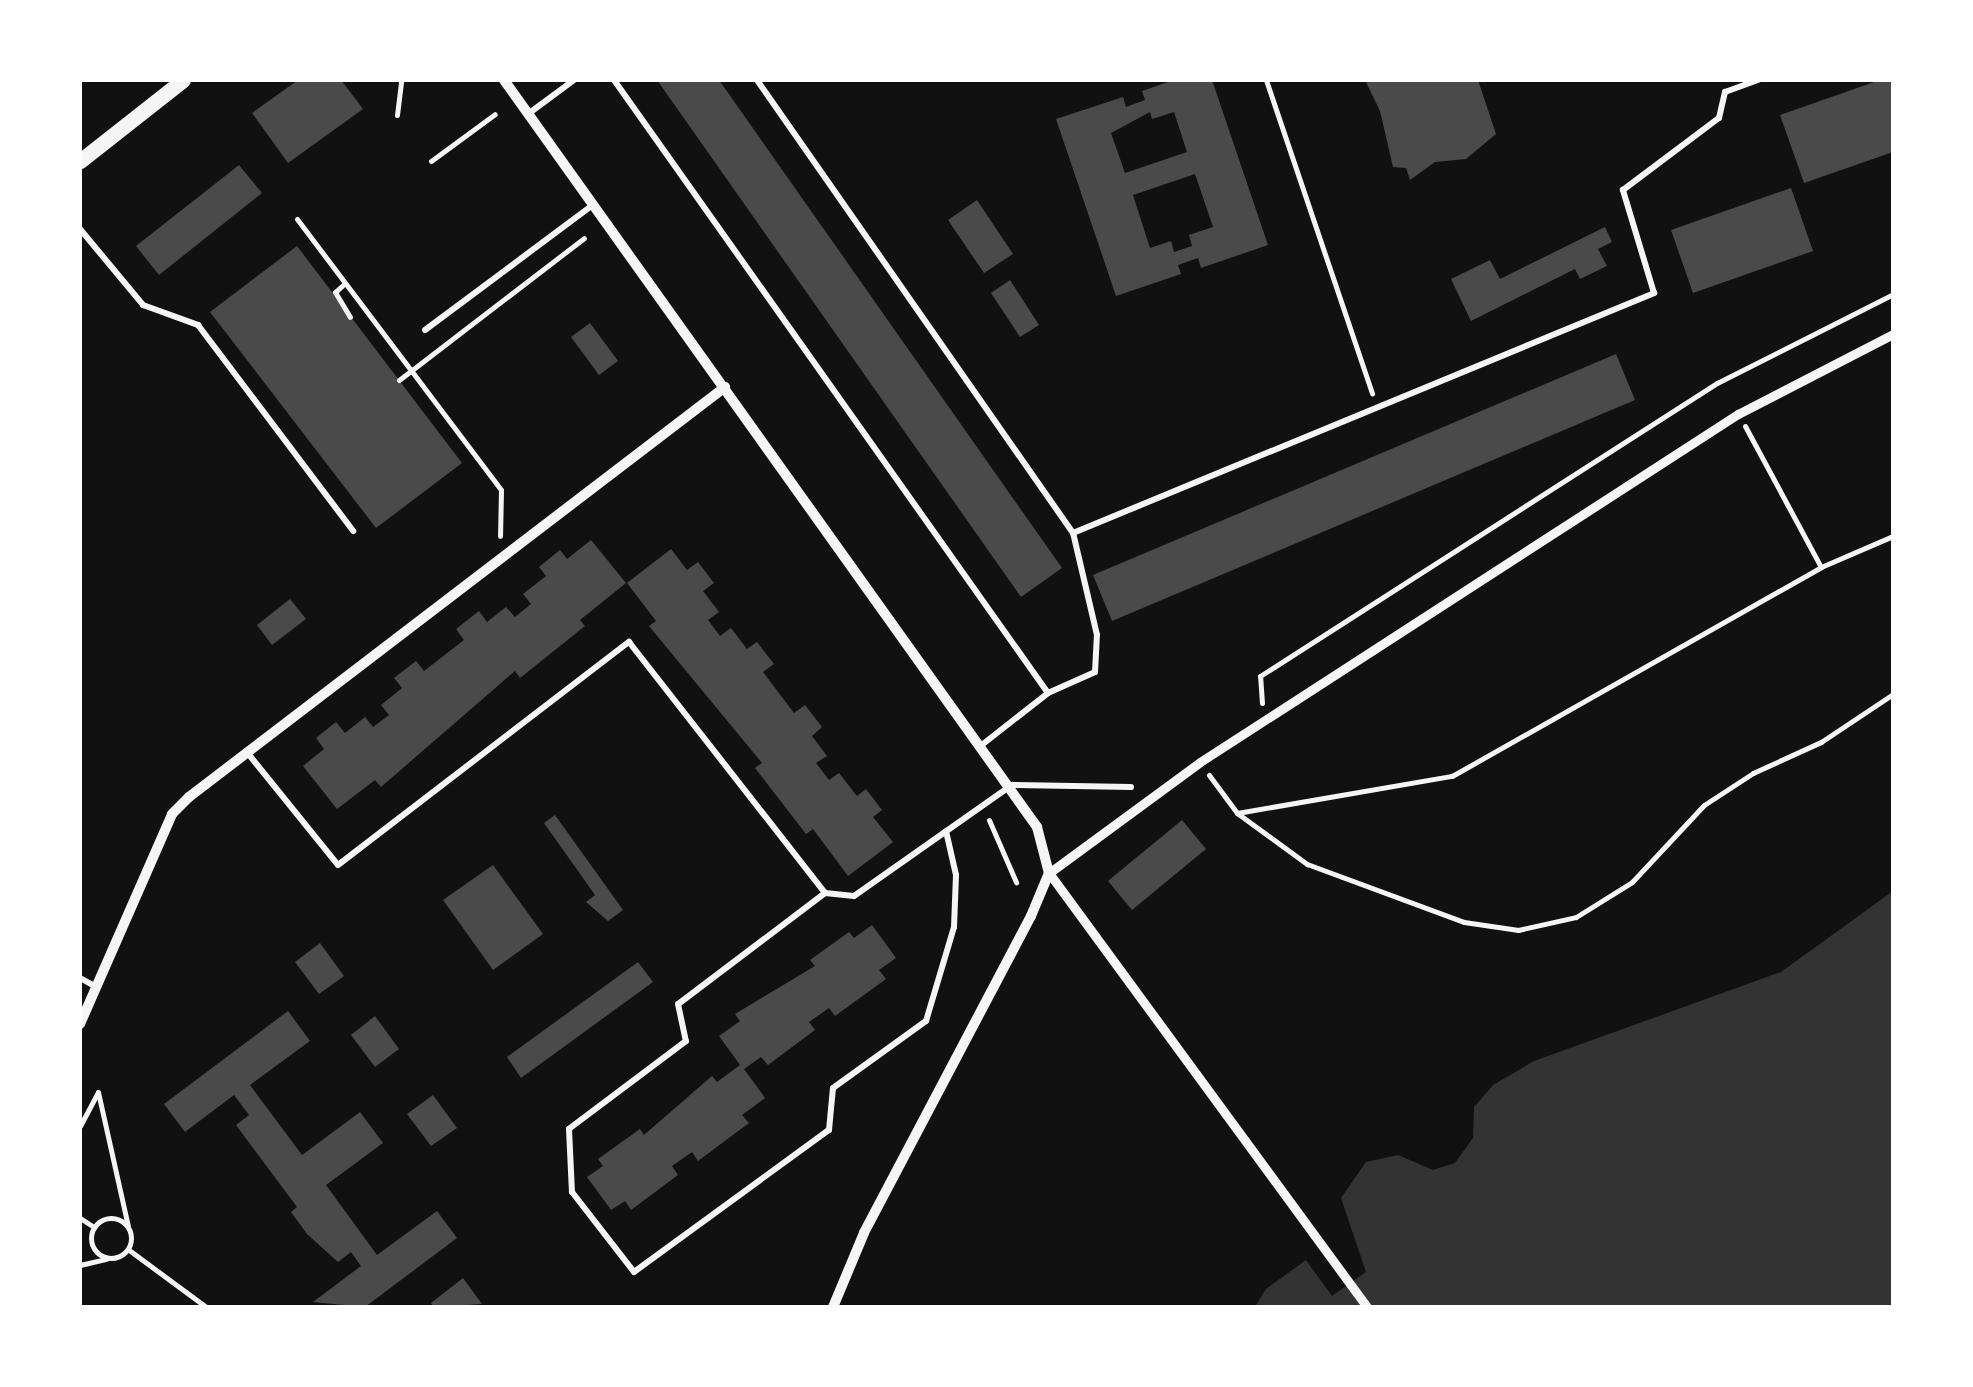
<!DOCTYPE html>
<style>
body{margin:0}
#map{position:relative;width:1973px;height:1387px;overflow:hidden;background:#111;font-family:"Source Serif 4",serif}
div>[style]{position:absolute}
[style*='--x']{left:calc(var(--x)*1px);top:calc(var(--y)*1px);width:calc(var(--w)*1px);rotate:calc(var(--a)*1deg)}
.water>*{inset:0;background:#333}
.building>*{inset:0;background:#4a4a4a}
.path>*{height:5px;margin:-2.5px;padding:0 2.5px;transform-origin:2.5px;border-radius:2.5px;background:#f5f5f5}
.path>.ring{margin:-2.5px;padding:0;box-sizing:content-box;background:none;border:5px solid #f5f5f5;border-radius:50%}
.service>*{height:6px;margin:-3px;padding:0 3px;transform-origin:3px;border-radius:3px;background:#f5f5f5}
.pedestrian>*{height:9px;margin:-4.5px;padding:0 4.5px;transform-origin:4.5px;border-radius:4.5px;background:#f5f5f5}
.minor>*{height:10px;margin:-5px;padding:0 5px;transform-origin:5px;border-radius:5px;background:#f5f5f5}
.secondary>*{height:15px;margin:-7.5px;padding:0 7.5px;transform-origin:7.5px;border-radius:7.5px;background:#f5f5f5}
span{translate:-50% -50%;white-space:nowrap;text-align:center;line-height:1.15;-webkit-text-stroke:8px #fff;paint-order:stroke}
.frame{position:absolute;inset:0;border:82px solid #fff;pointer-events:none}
</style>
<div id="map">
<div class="water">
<div style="clip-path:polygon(1893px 891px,1893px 1307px,1255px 1307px,1266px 1289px,1306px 1260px,1332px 1296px,1366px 1272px,1341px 1198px,1366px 1162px,1398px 1155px,1433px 1170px,1455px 1163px,1473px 1138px,1474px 1107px,1493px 1085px,1534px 1061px,1781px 972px)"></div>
</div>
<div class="building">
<div style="clip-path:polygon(298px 80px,341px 80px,363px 109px,288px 163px,252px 113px)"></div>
<div style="clip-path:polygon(657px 80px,719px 80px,1062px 568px,1021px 597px)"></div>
<div style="clip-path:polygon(evenodd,1174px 80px,1212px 80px,1268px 245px,1201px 268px,1198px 258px,1178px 265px,1181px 274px,1116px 296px,1056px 119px,1123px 97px,1126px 107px,1145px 100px,1142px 91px,1174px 80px,1150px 112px,1152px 119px,1174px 112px,1187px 152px,1125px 173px,1111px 133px,1150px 112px,1174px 80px,1195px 174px,1213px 227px,1189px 235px,1192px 246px,1174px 252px,1171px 241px,1150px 248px,1133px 195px,1195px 174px)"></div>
<div style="clip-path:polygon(1365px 80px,1478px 80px,1496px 134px,1466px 159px,1435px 162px,1410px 180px,1406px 168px,1393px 167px,1380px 111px)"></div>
<div style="clip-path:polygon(1880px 80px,1893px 80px,1893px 152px,1804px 183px,1780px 115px)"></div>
<div style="clip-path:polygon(239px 165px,262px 193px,159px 275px,136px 246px)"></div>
<div style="clip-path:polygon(1791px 188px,1813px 251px,1693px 293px,1671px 230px)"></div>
<div style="clip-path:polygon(977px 200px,1013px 254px,984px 273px,948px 220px)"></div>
<div style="clip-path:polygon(1605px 227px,1612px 242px,1598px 249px,1607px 266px,1580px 279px,1575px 269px,1471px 321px,1451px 279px,1490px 260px,1500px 279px)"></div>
<div style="clip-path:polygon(297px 246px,462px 463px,376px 528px,210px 312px)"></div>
<div style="clip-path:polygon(1010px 280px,1039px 325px,1020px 337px,991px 293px)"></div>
<div style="clip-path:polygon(590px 323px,618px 361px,599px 375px,571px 337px)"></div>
<div style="clip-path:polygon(1616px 354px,1635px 400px,1112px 621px,1093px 575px)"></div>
<div style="clip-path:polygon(591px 540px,626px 583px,580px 620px,585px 626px,520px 678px,515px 671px,381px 787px,375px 780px,337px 809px,303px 766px,324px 749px,316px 738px,336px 722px,345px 733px,365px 717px,373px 727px,389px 715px,381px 705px,402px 688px,394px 678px,416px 661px,424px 671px,464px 640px,456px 629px,479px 611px,487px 622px,506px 607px,515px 617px,531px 604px,523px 594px,546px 576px,539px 567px,560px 550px,567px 559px)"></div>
<div style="clip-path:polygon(671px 549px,687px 570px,698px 562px,714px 583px,703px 591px,719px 612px,708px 620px,720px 636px,731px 628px,747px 649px,757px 642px,774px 664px,763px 672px,794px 713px,805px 705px,822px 727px,812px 736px,827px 756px,816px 763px,829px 780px,839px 773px,857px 796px,866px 789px,882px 810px,873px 817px,893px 842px,848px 876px,813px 829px,806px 834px,755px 768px,762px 763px,649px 626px,656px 621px,627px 583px)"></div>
<div style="clip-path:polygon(290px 599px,306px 619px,272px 645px,257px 625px)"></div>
<div style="clip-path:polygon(555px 815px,623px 910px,608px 921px,586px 902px,595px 895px,544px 823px)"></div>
<div style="clip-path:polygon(1182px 820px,1206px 849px,1132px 910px,1108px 881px)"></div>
<div style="clip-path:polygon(493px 865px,543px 934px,493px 970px,443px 900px)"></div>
<div style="clip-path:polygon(872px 925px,896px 958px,879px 970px,886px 979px,835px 1016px,829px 1008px,809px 1022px,815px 1030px,768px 1065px,761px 1057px,744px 1069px,765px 1098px,742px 1115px,749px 1123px,698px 1161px,692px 1152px,672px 1166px,678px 1175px,631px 1210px,625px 1201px,611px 1210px,587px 1177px,603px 1166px,598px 1159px,640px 1129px,644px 1135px,712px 1076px,717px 1082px,740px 1065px,719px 1036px,740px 1021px,735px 1014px,815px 966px,810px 960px,849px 932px,854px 938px)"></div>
<div style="clip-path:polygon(320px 943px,344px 976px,319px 994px,295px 962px)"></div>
<div style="clip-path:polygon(638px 962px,653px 982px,521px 1078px,507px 1057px)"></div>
<div style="clip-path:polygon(288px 1011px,310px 1041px,250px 1085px,302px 1155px,360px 1112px,383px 1143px,326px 1185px,377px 1255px,437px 1211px,457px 1238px,365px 1307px,313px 1302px,361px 1266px,351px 1252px,338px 1262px,307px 1234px,291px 1212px,297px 1207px,236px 1125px,249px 1115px,234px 1095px,185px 1132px,164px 1104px)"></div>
<div style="clip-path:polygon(375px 1016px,399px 1049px,375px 1067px,351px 1035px)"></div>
<div style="clip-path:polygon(433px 1095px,457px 1128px,431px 1146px,407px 1114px)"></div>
<div style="clip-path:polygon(463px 1278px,482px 1304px,434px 1307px,431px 1303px)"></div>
</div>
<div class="path">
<div style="--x:1266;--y:80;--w:331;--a:71.3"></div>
<div style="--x:397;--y:115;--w:35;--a:-83"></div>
<div style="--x:431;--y:161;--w:79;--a:-36.3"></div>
<div style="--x:297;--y:219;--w:339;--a:53"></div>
<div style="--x:501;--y:490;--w:46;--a:91.2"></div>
<div style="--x:344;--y:284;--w:12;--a:138"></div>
<div style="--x:335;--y:292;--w:29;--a:59"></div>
<div style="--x:399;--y:380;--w:233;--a:-37.5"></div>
<div style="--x:1745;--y:426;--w:160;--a:61.7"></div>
<div style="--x:1821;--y:567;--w:78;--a:-23.3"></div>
<div style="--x:1262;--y:703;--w:27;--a:-94"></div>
<div style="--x:1260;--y:676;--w:543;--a:-32.67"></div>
<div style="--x:1717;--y:383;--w:197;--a:-26.8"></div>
<div style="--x:1209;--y:775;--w:47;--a:53.6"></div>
<div style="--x:1237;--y:813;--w:87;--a:36.1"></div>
<div style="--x:1307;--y:864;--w:167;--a:20.3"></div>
<div style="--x:1464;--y:922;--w:55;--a:8.4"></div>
<div style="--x:1518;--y:930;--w:59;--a:-12.6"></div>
<div style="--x:1576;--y:917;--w:66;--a:-32"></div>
<div style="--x:1632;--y:882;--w:105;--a:-46.9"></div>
<div style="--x:1704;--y:805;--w:59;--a:-33.1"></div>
<div style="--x:1753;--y:773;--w:75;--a:-24.5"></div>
<div style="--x:1821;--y:742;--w:87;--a:-33.7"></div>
<div style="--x:1237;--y:813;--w:218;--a:-9.8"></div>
<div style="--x:1452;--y:776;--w:424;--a:-29.5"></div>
<div style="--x:989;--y:820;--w:68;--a:66.5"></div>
<div style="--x:80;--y:1126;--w:38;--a:-62"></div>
<div style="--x:98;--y:1092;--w:137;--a:77.4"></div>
<div class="ring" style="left:91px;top:1218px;width:35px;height:35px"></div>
<div style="--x:80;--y:1218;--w:17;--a:33"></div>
<div style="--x:129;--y:1250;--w:96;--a:36.5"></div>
<div style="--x:80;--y:1265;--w:27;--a:-13"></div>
</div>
<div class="service">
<div style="--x:614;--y:80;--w:751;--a:54.7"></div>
<div style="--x:757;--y:80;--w:552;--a:55.1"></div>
<div style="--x:528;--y:114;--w:57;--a:-36.5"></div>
<div style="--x:80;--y:229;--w:99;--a:50.3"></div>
<div style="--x:143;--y:305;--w:59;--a:20"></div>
<div style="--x:198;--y:325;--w:258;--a:53"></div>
<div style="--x:425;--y:330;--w:209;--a:-36.7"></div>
<div style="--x:983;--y:744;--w:83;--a:-38.1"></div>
<div style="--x:1048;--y:693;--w:51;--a:-24.1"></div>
<div style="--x:1095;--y:672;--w:37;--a:-87"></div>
<div style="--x:1097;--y:635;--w:105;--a:-103.2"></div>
<div style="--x:1073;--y:533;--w:629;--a:-22.44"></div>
<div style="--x:1654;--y:293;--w:108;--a:-106.8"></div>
<div style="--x:1623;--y:190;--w:120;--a:-36.9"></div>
<div style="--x:1719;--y:118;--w:27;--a:-77"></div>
<div style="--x:1725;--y:92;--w:35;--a:-20"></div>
<div style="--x:246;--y:751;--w:146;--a:51.1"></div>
<div style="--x:338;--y:865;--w:367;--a:-37.5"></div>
<div style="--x:629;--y:642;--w:318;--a:52"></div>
<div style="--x:825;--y:893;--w:29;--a:6"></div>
<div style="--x:854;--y:896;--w:193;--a:-35.1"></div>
<div style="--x:1012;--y:785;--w:119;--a:1"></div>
<div style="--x:825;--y:893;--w:184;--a:142.9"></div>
<div style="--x:678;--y:1004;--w:38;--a:78"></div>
<div style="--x:686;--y:1041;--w:146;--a:143.1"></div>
<div style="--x:569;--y:1129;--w:63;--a:87.3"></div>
<div style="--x:572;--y:1192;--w:101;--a:52.2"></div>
<div style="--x:634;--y:1272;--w:241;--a:-36.1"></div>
<div style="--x:829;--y:1130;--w:42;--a:-84.6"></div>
<div style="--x:833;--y:1088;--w:115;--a:-35.8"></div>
<div style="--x:926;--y:1021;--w:98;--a:-73.4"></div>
<div style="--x:954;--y:927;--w:52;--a:-87.8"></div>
<div style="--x:956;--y:875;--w:45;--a:-102.8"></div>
<div style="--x:80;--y:978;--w:18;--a:29"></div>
</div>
<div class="pedestrian">
<div style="--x:1367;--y:1307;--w:538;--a:-126.23"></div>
<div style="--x:1049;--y:873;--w:187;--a:-36.3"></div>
<div style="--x:1200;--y:762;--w:641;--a:-32.9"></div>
<div style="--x:1738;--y:414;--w:174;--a:-27.3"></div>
</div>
<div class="minor">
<div style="--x:504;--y:80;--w:918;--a:54.49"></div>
<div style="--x:1037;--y:827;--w:48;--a:75.4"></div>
<div style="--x:1049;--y:873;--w:47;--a:112.7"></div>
<div style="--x:1031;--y:916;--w:358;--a:117.8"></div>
<div style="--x:864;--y:1233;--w:80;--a:112.7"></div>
<div style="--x:80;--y:1024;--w:229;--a:-66.3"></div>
<div style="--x:172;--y:814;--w:24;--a:-45"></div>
<div style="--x:189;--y:797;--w:675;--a:-37.41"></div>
</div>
<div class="secondary">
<div style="--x:80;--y:161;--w:131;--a:-38.2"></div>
</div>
<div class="frame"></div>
</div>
